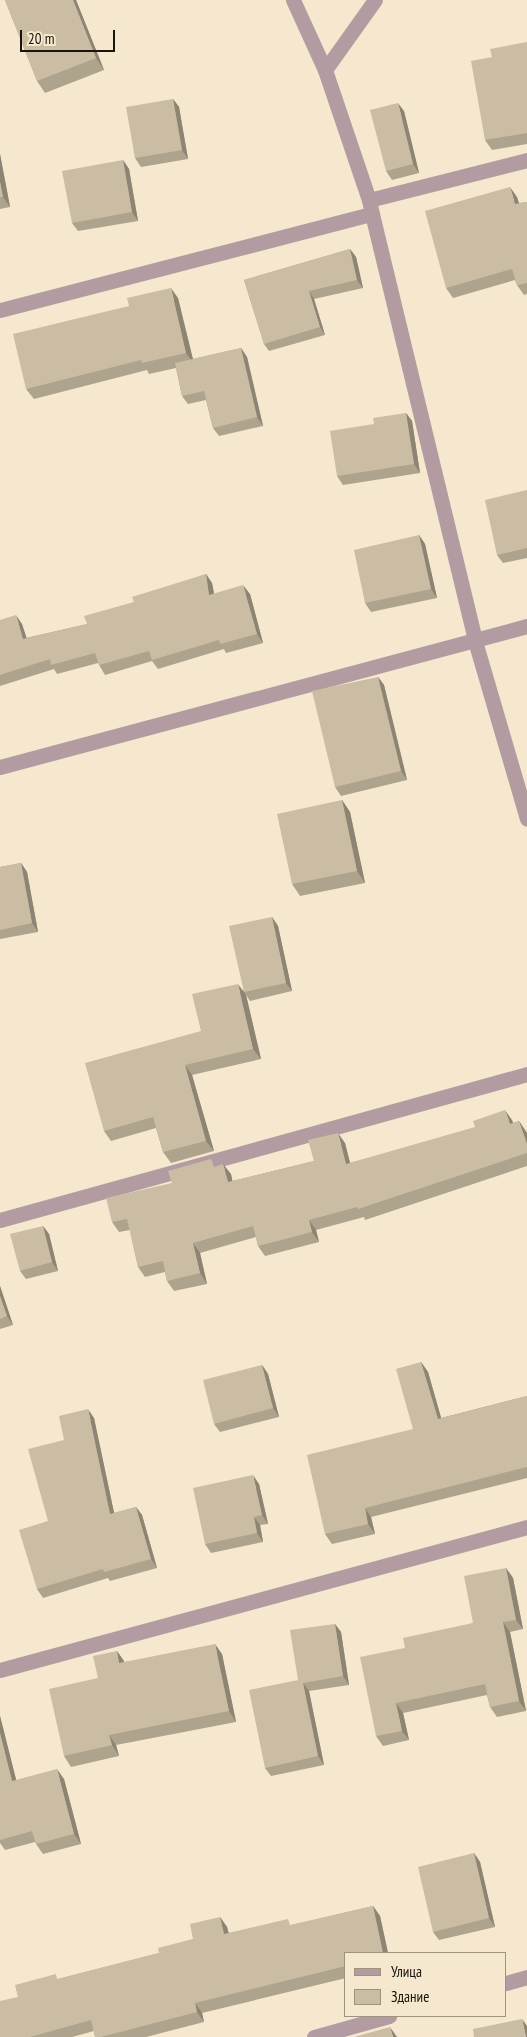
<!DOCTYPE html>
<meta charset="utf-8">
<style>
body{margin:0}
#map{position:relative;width:527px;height:2037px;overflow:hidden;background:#f5e8ce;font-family:"PT Sans Narrow",sans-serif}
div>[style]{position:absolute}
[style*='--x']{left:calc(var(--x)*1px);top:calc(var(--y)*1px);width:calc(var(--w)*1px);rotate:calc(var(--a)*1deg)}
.minor>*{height:15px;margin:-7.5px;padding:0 7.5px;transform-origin:7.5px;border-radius:7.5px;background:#b29ca2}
.wall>*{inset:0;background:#aea38d}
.shaded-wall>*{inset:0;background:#8d8473}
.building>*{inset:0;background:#cabda4}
span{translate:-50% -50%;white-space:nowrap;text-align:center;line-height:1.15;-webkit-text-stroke:4.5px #f5e8ce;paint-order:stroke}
.legend{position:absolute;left:344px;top:1952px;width:162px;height:65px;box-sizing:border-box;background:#f5e8ce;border:1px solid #9d9480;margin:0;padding:6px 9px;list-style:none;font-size:15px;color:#19150c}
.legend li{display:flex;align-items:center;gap:10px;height:25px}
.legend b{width:25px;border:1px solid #9d9480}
.scale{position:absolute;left:20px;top:30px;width:95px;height:22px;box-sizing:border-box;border:2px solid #19150c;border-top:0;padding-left:6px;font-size:15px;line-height:18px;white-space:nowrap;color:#19150c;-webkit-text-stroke:4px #f5e8ce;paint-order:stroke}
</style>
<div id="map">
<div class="minor">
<div style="--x:293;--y:0;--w:77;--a:65.4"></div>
<div style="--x:369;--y:200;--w:137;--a:-108.7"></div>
<div style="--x:325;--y:70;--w:86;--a:-54.5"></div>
<div style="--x:372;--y:214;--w:439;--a:76.4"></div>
<div style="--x:475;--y:641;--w:185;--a:73.7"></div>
<div style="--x:0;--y:310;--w:384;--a:-14.5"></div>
<div style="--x:372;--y:214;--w:14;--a:-102"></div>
<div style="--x:369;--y:200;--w:163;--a:-14.2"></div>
<div style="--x:0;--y:767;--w:546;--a:-14.98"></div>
<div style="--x:0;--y:1220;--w:547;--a:-15.48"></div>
<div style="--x:0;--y:1670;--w:546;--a:-15.18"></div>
<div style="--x:506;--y:1983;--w:22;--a:-16"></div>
<div style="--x:314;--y:2037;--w:78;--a:-15.6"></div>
</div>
<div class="wall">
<div style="clip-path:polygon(5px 0,76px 0,104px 70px,45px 93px,37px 81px)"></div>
<div style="clip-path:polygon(527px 42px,527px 144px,492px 150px,485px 140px)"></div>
<div style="clip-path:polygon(173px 99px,179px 107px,188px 159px,141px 167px,135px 158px)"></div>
<div style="clip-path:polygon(404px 111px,419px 173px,392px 180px,386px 171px)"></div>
<div style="clip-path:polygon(0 154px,10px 207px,0 209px)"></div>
<div style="clip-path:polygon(123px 160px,129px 169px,138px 221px,78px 231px,72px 223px)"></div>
<div style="clip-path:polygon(517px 197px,519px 203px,527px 202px,527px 294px,524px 295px,517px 285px,515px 280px,453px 298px,446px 288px)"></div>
<div style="clip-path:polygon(350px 249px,356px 257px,363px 288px,314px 299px,325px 335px,269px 351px,264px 344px,244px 280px)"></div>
<div style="clip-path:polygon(178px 298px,193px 359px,241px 348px,247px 357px,263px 426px,219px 436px,213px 428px,206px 400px,188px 404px,182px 396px,176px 368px,149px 374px,147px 370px,34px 399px,26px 389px)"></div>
<div style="clip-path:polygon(406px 413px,412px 421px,420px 473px,343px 485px,337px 476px,374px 424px)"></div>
<div style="clip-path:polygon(527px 490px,527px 558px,503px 563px,497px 555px)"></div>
<div style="clip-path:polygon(419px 535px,425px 544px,437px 598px,371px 612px,365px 603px)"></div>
<div style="clip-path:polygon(206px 574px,212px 583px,214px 594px,250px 594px,263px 643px,226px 653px,224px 649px,158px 669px,152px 661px,105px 675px,98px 663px,57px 674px,54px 669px,0 686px,0 620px,22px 624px,26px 638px,87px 624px,134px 602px)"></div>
<div style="clip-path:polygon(378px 677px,384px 685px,407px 780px,341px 796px,335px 787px)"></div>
<div style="clip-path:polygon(342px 800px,350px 812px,365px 883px,300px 896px,292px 884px)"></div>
<div style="clip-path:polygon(21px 863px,27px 872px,38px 932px,0 939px,0 867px)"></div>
<div style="clip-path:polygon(272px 917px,278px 926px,292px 991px,250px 1001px,246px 995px,261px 1059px,192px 1075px,214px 1151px,171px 1163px,163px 1152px,156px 1128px,111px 1141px,104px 1131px,201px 1031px,243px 991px)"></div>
<div style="clip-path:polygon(512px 1120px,513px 1123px,519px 1121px,527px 1133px,527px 1166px,365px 1220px,364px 1217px,316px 1230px,319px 1242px,265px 1256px,258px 1246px,256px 1237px,200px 1253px,207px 1284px,174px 1291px,167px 1281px,165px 1272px,145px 1277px,138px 1267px,130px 1230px,119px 1232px,112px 1222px,216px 1166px,231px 1174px,232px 1181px,314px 1161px,345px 1143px,350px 1163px)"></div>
<div style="clip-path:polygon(43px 1226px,49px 1234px,58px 1271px,26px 1279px,20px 1271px)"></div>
<div style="clip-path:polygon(0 1286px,13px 1325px,0 1329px)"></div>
<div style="clip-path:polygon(421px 1362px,428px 1372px,441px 1418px,527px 1396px,527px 1478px,371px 1517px,375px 1534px,332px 1544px,325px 1534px,413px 1429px)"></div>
<div style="clip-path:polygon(262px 1365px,268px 1374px,279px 1417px,220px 1432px,214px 1424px)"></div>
<div style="clip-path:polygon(94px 1418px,114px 1513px,136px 1507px,142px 1515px,157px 1568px,110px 1581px,108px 1578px,43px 1598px,37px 1589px,48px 1521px,64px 1440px)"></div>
<div style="clip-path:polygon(259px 1484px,268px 1524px,260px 1525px,263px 1542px,211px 1553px,205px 1544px)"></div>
<div style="clip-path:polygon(506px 1568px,513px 1578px,523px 1629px,510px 1632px,526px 1711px,497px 1717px,490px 1707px,487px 1695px,403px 1713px,409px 1740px,383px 1746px,376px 1736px,405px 1648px,473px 1623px)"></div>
<div style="clip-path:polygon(335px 1624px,341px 1632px,349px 1685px,309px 1691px,324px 1765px,271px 1776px,265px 1768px,298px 1680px)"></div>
<div style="clip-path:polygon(117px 1651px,124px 1662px,222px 1654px,236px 1722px,116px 1745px,119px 1756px,71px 1767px,64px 1756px,98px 1678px)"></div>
<div style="clip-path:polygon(0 1716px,16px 1780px,64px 1779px,81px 1844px,43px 1854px,36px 1844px,35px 1842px,5px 1850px,0 1843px)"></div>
<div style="clip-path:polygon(474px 1853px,480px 1862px,495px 1927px,439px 1940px,433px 1932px)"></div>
<div style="clip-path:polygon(373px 1906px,380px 1916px,388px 1953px,346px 1953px,346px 1978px,202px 2013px,204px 2022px,146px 2037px,95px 2037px,94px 2031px,72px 2037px,0 2037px,18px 1997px,59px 1979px,159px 1953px,193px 1939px,220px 1917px,227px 1927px,229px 1933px,293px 1925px)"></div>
</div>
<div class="shaded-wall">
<div style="clip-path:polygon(73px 0,76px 0,104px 70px,96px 58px)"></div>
<div style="clip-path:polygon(173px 99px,179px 107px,188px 159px,182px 150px)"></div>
<div style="clip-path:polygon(398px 103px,404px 111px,419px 173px,413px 164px)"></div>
<div style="clip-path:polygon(0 154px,10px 207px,3px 197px,0 182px)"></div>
<div style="clip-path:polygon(123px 160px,129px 169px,138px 221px,132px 212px)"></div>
<div style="clip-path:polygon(510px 187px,517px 197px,522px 214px,515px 204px)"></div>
<div style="clip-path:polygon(350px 249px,356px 257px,363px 288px,357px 280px)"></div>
<div style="clip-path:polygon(171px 288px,178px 298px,194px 364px,186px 353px)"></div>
<div style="clip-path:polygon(309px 291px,314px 299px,325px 335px,320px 327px)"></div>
<div style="clip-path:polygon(241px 348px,247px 357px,263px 426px,257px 417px)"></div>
<div style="clip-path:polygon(406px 413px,412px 421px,420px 473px,414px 464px)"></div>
<div style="clip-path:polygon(419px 535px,425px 544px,437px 598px,431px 589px)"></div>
<div style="clip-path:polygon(206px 574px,212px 583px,216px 604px,209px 595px)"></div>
<div style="clip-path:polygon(243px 585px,250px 594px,263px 643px,257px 634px)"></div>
<div style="clip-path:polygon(16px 615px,22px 624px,30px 648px,23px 639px)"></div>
<div style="clip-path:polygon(378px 677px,384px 685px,407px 780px,401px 771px)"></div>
<div style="clip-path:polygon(342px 800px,350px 812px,365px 883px,357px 871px)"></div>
<div style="clip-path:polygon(21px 863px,27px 872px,38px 932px,32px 923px)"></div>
<div style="clip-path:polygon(272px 917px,278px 926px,292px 991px,286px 983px)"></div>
<div style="clip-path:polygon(238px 984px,246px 995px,261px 1059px,253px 1049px)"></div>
<div style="clip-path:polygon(185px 1065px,192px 1075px,214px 1151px,206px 1141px)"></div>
<div style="clip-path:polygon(505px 1110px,512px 1120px,517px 1135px,510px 1124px)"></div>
<div style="clip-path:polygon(519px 1121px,527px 1133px,527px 1144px)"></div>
<div style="clip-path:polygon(338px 1133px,345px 1143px,353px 1175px,346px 1164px)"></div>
<div style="clip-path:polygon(223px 1164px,231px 1174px,235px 1193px,228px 1182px)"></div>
<div style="clip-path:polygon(309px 1220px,316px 1230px,319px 1242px,312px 1232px)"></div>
<div style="clip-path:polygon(43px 1226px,49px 1234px,58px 1271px,52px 1262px)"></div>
<div style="clip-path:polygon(193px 1243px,200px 1253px,207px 1284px,200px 1273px)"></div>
<div style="clip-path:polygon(0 1286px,13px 1325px,7px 1316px,0 1296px)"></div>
<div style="clip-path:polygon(421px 1362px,428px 1372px,444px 1428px,438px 1419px)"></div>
<div style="clip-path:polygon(262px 1365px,268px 1374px,279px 1417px,273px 1408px)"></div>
<div style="clip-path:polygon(88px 1409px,94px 1418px,116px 1522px,110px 1514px)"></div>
<div style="clip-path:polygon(253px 1475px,259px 1484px,268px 1524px,262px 1515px)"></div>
<div style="clip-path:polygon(136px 1507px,142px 1515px,157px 1568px,151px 1559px)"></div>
<div style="clip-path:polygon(365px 1508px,371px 1517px,375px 1534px,368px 1524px)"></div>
<div style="clip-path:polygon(254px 1517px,260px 1525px,263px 1542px,257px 1533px)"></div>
<div style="clip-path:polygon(506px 1568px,513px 1578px,523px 1629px,516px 1620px)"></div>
<div style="clip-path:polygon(503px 1622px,510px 1632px,526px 1711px,519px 1701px)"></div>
<div style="clip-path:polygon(335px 1624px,341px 1632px,349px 1685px,343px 1676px)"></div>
<div style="clip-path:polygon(215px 1644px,222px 1654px,236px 1722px,229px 1711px)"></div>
<div style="clip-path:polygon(117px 1651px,124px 1661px,126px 1673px,119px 1663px)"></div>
<div style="clip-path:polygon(303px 1683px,309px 1691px,324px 1765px,318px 1756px)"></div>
<div style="clip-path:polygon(396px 1703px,403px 1713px,409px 1740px,402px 1731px)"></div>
<div style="clip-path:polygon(0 1716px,19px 1791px,12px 1781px,0 1733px)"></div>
<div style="clip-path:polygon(109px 1735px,116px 1745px,119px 1756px,112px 1745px)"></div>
<div style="clip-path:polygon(57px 1769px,64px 1779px,81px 1844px,74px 1834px)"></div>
<div style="clip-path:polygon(474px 1853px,480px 1862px,495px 1927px,489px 1918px)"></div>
<div style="clip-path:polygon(373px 1906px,380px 1916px,388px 1953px,383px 1953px)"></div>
<div style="clip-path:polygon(220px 1917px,227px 1927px,231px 1944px,224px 1934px)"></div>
<div style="clip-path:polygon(195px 2003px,202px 2013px,204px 2022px,197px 2012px)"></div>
<div style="clip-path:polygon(522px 2019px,527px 2026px,527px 2037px,526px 2037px)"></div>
<div style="clip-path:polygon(390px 2027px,397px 2037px,393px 2037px)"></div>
</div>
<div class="building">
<div style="clip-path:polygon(5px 0,73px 0,96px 58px,37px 81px)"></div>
<div style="clip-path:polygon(527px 42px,527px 133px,485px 140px,471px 61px,492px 57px,490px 49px)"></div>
<div style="clip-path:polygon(173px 99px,182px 150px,135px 158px,126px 107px)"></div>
<div style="clip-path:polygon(398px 103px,413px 164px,386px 171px,370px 110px)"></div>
<div style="clip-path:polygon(123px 160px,132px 212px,72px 223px,62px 171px)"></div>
<div style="clip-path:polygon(0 182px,3px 197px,0 197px)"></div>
<div style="clip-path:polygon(510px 187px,515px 204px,527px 202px,527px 283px,517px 285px,512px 269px,446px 288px,425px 211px)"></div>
<div style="clip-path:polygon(350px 249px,357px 280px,309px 291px,320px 327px,264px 344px,244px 280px)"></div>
<div style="clip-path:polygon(171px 288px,186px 353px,142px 363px,141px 360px,26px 389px,13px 334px,129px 306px,127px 298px)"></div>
<div style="clip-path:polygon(241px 348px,257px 417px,213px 428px,204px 391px,182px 396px,175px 363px)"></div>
<div style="clip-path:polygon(406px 413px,414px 464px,337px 476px,330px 431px,374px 424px,373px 418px)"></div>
<div style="clip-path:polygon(527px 490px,527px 548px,497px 555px,485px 500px)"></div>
<div style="clip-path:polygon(419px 535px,431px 589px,365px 603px,354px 550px)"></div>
<div style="clip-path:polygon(206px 574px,209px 595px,243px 585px,257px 634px,220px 644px,219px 640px,152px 660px,149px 651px,99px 665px,95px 653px,51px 665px,50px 659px,0 675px,0 620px,16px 615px,23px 639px,87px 624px,84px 616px,134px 602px,132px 597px)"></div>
<div style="clip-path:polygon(378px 677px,401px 771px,335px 787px,312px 691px)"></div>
<div style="clip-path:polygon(342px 800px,357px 871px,292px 884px,277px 814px)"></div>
<div style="clip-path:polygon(21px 863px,32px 923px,0 930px,0 867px)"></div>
<div style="clip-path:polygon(272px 917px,286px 983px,244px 992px,229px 926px)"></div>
<div style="clip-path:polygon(238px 984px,253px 1049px,185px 1065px,206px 1141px,163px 1152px,153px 1117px,104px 1131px,85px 1063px,201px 1031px,192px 994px)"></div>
<div style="clip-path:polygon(505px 1110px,510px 1124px,519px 1121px,527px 1144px,527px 1153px,358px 1209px,357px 1207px,309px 1220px,312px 1232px,258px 1246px,253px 1226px,193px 1243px,200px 1273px,167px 1281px,163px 1261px,138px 1267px,127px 1219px,112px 1222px,106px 1198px,172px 1183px,168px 1171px,211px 1159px,214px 1167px,223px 1164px,228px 1182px,314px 1161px,308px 1140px,338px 1133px,346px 1164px,475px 1127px,473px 1121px)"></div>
<div style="clip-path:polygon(43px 1226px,52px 1262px,20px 1271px,10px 1234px)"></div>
<div style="clip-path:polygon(0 1296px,7px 1316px,0 1319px)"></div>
<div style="clip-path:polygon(421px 1362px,438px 1419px,527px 1396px,527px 1467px,365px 1508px,368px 1524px,325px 1534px,307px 1455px,413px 1429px,396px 1369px)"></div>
<div style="clip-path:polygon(262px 1365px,273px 1408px,214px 1424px,203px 1380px)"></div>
<div style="clip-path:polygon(88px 1409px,110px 1514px,136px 1507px,151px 1559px,104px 1572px,103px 1569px,37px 1589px,19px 1530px,48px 1521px,28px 1449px,64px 1440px,59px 1416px)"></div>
<div style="clip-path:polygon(253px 1475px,262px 1515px,254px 1517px,257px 1533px,205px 1544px,193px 1488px)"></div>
<div style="clip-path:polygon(506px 1568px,516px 1620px,503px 1622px,519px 1701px,490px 1707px,485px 1684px,396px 1703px,402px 1731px,376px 1736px,360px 1657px,405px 1648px,403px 1638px,473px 1623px,464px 1576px)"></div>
<div style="clip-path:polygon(335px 1624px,343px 1676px,303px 1683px,318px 1756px,265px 1768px,249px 1690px,298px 1680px,290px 1630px)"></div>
<div style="clip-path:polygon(215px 1644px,229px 1711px,109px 1735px,112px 1745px,64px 1756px,49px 1689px,98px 1678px,93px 1656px,117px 1651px,119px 1663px)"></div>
<div style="clip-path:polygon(0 1733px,12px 1781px,57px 1769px,74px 1834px,36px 1844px,32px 1831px,0 1840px)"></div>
<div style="clip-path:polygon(474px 1853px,489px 1918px,433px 1932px,418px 1867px)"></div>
<div style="clip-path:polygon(373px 1906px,383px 1953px,346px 1953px,346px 1966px,195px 2003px,197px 2012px,101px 2037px,95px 2037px,91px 2020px,30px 2037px,0 2037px,0 2001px,18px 1997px,15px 1985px,56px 1974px,57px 1979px,159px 1953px,158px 1948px,193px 1939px,190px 1924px,220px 1917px,224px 1934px,288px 1919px,290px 1925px)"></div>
<div style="clip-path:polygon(522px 2019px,526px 2037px,474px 2037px,473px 2029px)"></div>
<div style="clip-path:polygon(390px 2027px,393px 2037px,354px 2037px)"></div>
</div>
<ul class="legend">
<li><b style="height:6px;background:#b29ca2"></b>Улица</li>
<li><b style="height:14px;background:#cabda4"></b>Здание</li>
</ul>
<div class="scale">20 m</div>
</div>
